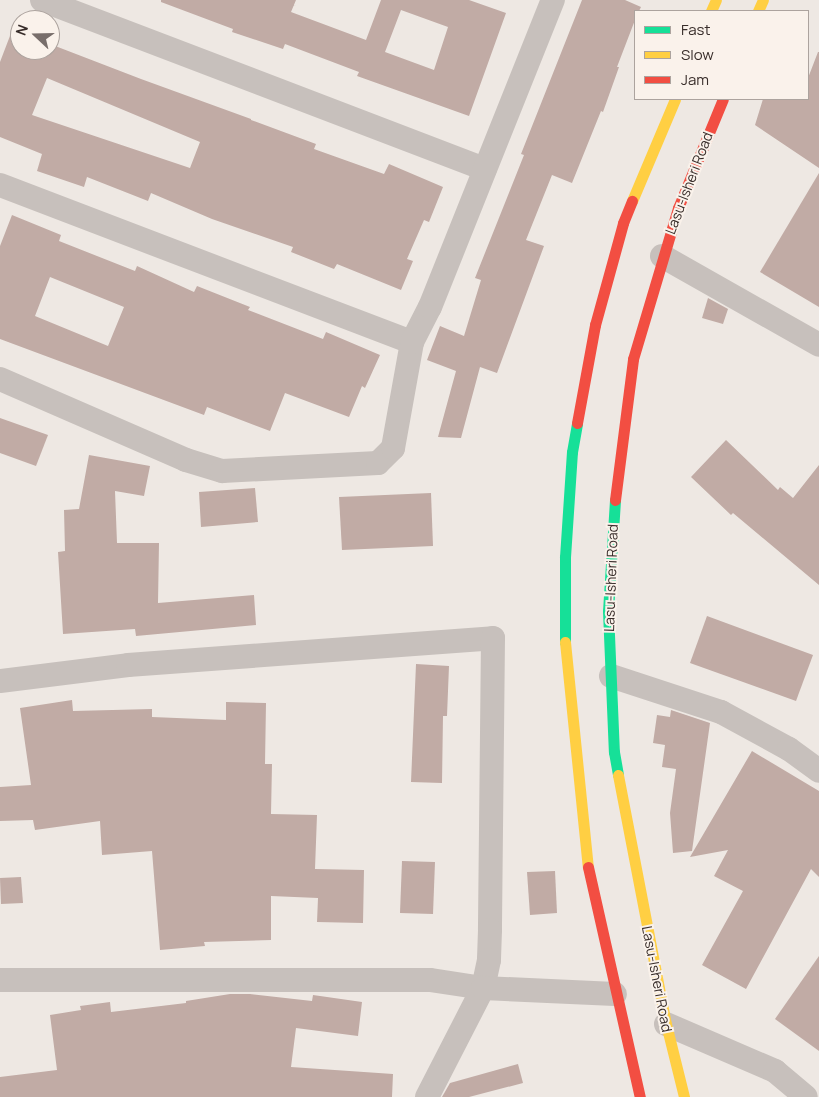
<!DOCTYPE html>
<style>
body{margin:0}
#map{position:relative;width:819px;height:1097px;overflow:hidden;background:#eee8e3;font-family:Manrope,sans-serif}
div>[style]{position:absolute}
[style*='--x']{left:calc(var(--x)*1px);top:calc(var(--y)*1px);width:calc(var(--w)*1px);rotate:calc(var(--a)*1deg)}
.building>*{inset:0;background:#c1aba5}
.street>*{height:24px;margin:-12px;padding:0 12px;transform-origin:12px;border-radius:12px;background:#c7c0bc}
.fast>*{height:11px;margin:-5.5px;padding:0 5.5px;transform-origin:5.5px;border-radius:5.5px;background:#16e098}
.slow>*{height:11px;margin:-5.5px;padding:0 5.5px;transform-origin:5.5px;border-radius:5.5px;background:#ffcf43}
.jam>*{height:11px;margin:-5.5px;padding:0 5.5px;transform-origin:5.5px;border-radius:5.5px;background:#f24e42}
span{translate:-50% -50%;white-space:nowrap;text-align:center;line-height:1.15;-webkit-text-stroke:4px #faf2eb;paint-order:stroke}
.street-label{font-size:14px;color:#382d2a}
.legend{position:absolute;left:634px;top:10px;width:175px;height:90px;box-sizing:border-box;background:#faf2eb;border:1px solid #aca39e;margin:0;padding:6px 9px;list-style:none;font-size:15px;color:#382d2a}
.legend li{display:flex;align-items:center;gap:10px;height:25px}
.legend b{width:25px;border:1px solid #aca39e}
.north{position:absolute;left:10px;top:10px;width:50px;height:50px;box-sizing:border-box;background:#faf2eb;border:1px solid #aca39e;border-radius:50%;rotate:291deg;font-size:14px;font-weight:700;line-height:20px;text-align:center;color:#382d2a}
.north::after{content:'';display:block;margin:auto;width:18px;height:22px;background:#786e6b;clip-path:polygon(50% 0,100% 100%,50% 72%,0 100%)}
</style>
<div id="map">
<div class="building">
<div style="clip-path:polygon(evenodd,161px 0,296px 0,291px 12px,366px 40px,381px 0,469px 0,506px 13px,469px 116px,357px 76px,359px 72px,285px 44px,283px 49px,232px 32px,233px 29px,161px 2px,161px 0,401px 10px,448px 27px,434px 70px,385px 52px,401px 10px)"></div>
<div style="clip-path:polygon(582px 0,625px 0,641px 7px,639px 11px,635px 11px,635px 20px,617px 67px,619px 67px,603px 112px,601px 111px,572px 183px,552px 175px,526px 240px,544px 246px,497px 373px,480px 367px,461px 438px,438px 437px,456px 371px,427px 360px,440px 326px,464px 336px,481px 280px,475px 278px,524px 155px,521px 154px)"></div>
<div style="clip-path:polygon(evenodd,13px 28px,20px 31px,20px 50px,50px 50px,50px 44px,141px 79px,251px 119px,251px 120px,316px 144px,314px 149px,384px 174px,389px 164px,443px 187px,429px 222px,424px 220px,407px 259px,413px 261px,401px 290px,337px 264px,334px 269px,291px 252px,293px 247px,212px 219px,151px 193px,148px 201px,87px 177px,84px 187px,37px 171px,42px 154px,0 137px,0 62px,13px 28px,47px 78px,200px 142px,190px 168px,32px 115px,47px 78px)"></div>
<div style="clip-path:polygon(818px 52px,819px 52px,819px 168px,755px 125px,763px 99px,808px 99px,808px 78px)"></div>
<div style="clip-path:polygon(819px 173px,819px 307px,760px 272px)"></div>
<div style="clip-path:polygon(evenodd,12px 215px,61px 235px,59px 241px,135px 271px,137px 266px,194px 292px,197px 286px,250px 307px,248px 310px,323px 339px,326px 332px,380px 355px,365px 388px,362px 386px,349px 417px,285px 393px,270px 431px,207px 407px,204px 415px,0 339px,0 246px,12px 215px,50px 277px,124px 307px,108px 346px,35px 316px,50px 277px)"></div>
<div style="clip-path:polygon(708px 298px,728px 309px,723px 324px,702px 318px)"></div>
<div style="clip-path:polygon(0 418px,48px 435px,36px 466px,0 453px)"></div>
<div style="clip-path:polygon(726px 440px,778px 490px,780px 487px,793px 498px,819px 465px,819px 585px,733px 513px,731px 515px,691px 477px)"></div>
<div style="clip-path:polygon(89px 455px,150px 466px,144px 496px,115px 491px,117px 543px,159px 543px,158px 603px,254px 595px,256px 625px,136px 636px,135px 629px,63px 634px,58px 552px,65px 551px,64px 510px,79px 509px)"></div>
<div style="clip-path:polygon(255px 488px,258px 522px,201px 527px,199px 492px)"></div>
<div style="clip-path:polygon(431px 493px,433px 546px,342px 550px,339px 497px)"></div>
<div style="clip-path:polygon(707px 616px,813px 655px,796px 701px,690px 663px)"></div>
<div style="clip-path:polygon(416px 664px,449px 666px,447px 716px,443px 716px,442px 783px,411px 782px)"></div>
<div style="clip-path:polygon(72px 700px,73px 711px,152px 709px,152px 717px,226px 720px,226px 702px,266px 703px,265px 764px,272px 764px,271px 814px,317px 815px,315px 869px,364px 870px,363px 923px,317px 922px,318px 898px,271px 896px,271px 940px,204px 942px,205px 946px,160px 950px,152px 851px,102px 855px,100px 821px,35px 830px,33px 820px,0 821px,0 787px,31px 785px,20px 708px)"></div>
<div style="clip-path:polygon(671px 710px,710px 723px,692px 851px,673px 853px,670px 813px,676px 769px,662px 767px,665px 745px,653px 743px,657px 715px,670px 717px)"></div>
<div style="clip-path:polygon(752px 751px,819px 791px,819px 877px,811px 869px,746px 989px,702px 965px,743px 891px,714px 876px,728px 850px,690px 857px)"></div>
<div style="clip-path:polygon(402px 861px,435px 862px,433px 914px,400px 913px)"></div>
<div style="clip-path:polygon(555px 871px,557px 913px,530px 915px,527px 872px)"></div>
<div style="clip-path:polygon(21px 877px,23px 903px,1px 904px,0 878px)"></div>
<div style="clip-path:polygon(819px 956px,819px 1051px,775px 1019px)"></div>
<div style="clip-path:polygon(230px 994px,250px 994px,312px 1001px,313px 995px,362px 1002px,358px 1036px,296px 1028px,291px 1067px,393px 1074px,392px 1097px,0 1097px,0 1077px,57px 1070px,50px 1015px,81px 1010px,80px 1006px,110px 1002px,111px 1012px,186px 1003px,186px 1001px)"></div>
<div style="clip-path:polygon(518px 1064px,523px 1083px,469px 1097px,442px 1097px,450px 1083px)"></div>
</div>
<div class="street">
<div style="--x:42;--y:0;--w:474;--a:20.9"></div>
<div style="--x:0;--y:185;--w:441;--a:20.9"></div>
<div style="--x:662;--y:256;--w:180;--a:29.5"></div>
<div style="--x:0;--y:379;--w:203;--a:23.5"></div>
<div style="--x:186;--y:460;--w:38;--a:17"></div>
<div style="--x:222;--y:471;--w:156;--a:-2.9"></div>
<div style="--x:378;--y:463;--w:21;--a:-45"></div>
<div style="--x:393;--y:448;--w:108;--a:-79.8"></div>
<div style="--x:412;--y:342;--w:39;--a:-63"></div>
<div style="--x:430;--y:307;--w:331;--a:-68.2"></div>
<div style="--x:611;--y:676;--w:116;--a:18.1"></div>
<div style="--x:721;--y:712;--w:77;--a:28.6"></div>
<div style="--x:789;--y:749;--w:37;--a:36"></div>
<div style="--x:0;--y:681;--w:129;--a:-7.1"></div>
<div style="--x:128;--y:665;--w:366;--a:-4.2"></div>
<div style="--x:493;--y:638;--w:292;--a:90.6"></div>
<div style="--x:490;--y:930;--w:30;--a:92"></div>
<div style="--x:489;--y:960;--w:29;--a:102"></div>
<div style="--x:483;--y:988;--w:54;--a:-171.4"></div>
<div style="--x:430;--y:980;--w:430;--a:180"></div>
<div style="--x:666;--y:1024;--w:119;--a:23.3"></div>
<div style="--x:775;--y:1071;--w:40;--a:40"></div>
<div style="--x:427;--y:1097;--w:123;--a:-62.8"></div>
<div style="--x:483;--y:988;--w:132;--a:2.6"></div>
</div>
<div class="fast">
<div style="--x:615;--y:500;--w:111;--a:93.6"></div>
<div style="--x:608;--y:611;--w:141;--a:87.6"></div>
<div style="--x:614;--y:752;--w:23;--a:80"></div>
<div style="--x:565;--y:642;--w:85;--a:-90"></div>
<div style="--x:565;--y:557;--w:105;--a:-86.2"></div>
<div style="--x:572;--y:452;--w:29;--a:-80"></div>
</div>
<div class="slow">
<div style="--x:711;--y:11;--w:12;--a:-66"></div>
<div style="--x:758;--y:11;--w:12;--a:-66"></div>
<div style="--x:632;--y:201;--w:111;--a:-67.1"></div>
<div style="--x:565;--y:642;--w:226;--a:84.2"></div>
<div style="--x:618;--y:775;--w:254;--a:79.1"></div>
<div style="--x:666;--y:1024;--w:75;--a:76.1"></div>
</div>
<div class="jam">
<div style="--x:577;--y:423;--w:100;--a:-79.6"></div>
<div style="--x:595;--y:325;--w:106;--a:-74.6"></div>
<div style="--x:623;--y:223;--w:24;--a:-68"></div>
<div style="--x:615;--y:500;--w:142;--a:-82.7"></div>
<div style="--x:633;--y:359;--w:158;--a:-73.4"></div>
<div style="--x:678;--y:208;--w:118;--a:-67.6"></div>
<div style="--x:588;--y:867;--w:236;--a:77.3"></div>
</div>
<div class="street-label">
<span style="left:689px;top:183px;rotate:-69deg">Lasu-Isheri Road</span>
<span style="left:611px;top:578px;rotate:-88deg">Lasu-Isheri Road</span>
<span style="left:657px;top:979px;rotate:79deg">Lasu-Isheri Road</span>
</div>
<ul class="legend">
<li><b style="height:6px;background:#16e098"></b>Fast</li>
<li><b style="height:6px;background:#ffcf43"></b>Slow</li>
<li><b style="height:6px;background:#f24e42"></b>Jam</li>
</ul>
<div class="north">N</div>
</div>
